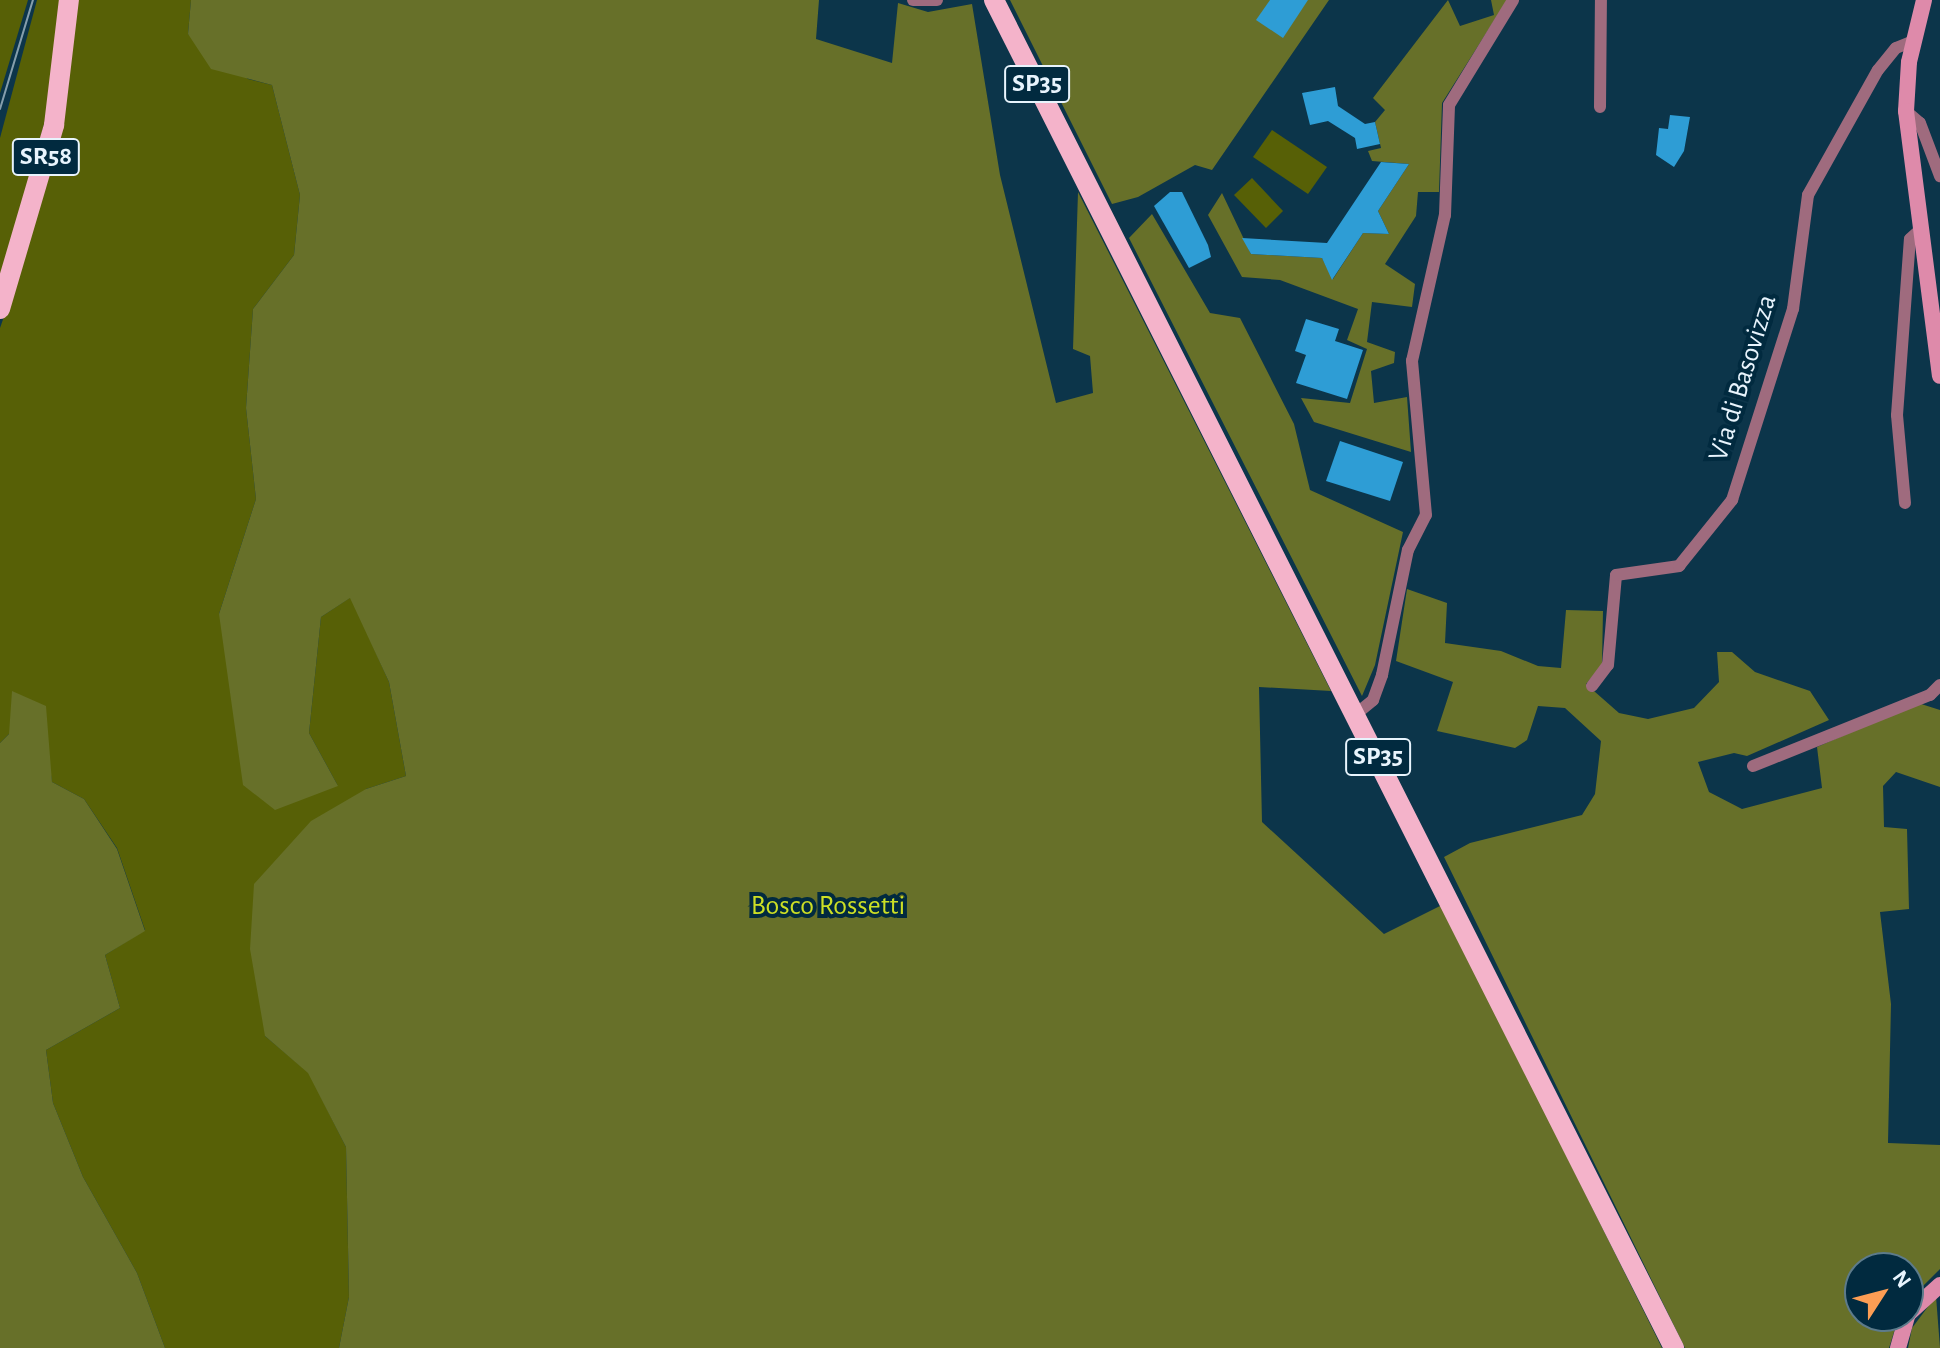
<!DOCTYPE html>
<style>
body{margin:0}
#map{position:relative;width:1940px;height:1348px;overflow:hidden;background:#0c354a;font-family:"Alegreya Sans",sans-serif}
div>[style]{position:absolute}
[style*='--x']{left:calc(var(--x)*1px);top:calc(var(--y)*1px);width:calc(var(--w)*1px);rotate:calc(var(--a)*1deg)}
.green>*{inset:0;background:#576006}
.forest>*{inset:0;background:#677029}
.building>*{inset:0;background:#2e9dd5}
.street>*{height:12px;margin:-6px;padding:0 6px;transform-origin:6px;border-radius:6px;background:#9f6b7e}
.secondary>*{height:16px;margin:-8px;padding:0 8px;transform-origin:8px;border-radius:8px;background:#de8aaa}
.primary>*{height:20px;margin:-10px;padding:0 10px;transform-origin:10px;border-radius:10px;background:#f4b3ca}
.tram>*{height:2px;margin:-1px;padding:0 1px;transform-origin:1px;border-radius:1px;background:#859eac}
span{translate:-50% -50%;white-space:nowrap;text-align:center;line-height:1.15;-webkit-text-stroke:8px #012a3f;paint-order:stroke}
.shield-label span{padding:2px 6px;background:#012a3f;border:2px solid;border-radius:6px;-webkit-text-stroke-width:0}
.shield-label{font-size:26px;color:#e8f4fd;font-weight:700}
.street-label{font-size:28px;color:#e8f4fd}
.park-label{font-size:28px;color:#ccdf25}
.north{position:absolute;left:1844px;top:1252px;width:80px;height:80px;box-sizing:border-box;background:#012a3f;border:2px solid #5d7b8b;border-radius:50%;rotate:54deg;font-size:22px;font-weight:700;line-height:32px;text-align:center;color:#e8f4fd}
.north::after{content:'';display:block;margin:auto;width:28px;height:36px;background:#fc9d54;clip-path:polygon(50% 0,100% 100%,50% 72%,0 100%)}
</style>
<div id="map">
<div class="green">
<div style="clip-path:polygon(0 0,28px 0,0 93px)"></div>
<div style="clip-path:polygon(37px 0,60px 0,48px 110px,0 285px,0 138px)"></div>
<div style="clip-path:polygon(77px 0,191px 0,188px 34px,248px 79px,272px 85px,300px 195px,294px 255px,253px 309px,246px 408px,256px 499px,219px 614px,338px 786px,309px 733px,321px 617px,351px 597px,389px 682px,406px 776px,366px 789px,265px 1036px,309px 1073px,346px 1147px,349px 1297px,339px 1348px,165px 1348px,137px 1273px,83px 1177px,53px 1103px,46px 1050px,120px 1008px,105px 955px,145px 930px,117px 848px,84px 799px,52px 782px,47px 747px,9px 734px,0 743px,0 328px,20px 271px)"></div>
<div style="clip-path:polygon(1272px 130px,1327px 167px,1308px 194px,1253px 157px)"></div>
<div style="clip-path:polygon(1252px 178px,1283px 211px,1266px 228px,1234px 195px)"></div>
</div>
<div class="forest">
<div style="clip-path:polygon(191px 0,819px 0,816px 39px,892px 63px,898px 3px,928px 12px,972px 4px,1000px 175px,1056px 403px,1093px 393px,1090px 356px,1073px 349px,1078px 192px,1331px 691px,1259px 687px,1262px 822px,1384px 934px,1442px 905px,1662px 1348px,339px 1348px,349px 1297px,346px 1147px,308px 1073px,265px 1036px,250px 949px,254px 884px,311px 821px,366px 789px,406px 776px,389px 682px,350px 598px,321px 617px,309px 733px,338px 786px,275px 810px,243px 785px,219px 614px,256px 499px,246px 408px,253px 309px,294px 255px,300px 195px,272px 85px,211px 69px,188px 34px)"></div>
<div style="clip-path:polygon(1010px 0,1329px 0,1212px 170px,1195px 165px,1138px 197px,1112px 204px)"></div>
<div style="clip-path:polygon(1448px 0,1460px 26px,1494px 15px,1491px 0,1507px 0,1442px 103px,1439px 192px,1418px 192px,1416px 216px,1385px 264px,1415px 284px,1412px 307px,1372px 302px,1367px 342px,1395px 352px,1394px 363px,1371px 371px,1374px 403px,1407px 397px,1411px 452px,1314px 422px,1301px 398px,1350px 403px,1367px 349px,1347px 340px,1358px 309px,1280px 280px,1242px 277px,1208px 215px,1222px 193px,1251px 254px,1322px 258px,1333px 279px,1363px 233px,1389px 234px,1378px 211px,1409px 164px,1372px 161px,1368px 151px,1381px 148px,1375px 122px,1385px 110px,1373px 98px)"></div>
<div style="clip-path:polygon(1152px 214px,1210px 313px,1240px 318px,1294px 424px,1310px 490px,1403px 532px,1375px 665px,1362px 696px,1129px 238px)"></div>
<div style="clip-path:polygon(1407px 589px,1447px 603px,1445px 643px,1501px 651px,1538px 666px,1561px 668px,1566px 610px,1603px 611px,1602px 665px,1586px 684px,1619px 713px,1648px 719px,1694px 708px,1719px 682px,1717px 652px,1732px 652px,1755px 672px,1810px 691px,1829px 720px,1747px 756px,1734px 753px,1698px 762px,1709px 792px,1742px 809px,1822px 788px,1817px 747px,1918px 703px,1940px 710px,1940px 787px,1896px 772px,1883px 786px,1884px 827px,1907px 829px,1909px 909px,1880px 912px,1891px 1004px,1888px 1143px,1940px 1145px,1940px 1269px,1908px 1301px,1908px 1268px,1860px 1268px,1860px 1316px,1899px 1316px,1889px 1348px,1685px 1348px,1444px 857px,1470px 843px,1582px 815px,1595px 794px,1601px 741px,1565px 708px,1538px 706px,1527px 740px,1515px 748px,1437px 731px,1453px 682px,1396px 661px)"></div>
<div style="clip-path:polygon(12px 691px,46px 706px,52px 782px,84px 799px,117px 849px,145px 931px,105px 955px,120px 1008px,46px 1050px,53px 1103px,83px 1177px,137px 1273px,165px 1348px,0 1348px,0 743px,9px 734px)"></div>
<div style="clip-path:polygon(1936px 1296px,1940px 1348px,1908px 1348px,1912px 1328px)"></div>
</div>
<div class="building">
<div style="clip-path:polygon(1270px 0,1308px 0,1283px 38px,1256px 20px)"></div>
<div style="clip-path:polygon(1335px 87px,1338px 106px,1365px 124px,1375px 122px,1380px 144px,1357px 149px,1355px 138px,1328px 121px,1310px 125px,1302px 93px)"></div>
<div style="clip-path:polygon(1670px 115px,1690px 117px,1684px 151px,1674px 167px,1656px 155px,1659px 128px,1668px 129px)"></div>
<div style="clip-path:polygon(1381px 162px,1409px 164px,1378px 211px,1389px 234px,1363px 233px,1332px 280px,1322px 258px,1251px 254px,1242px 238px,1327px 243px)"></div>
<div style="clip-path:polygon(1170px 192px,1182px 192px,1208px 245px,1211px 257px,1189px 268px,1154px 206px)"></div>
<div style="clip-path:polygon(1306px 319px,1339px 329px,1335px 341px,1363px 350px,1347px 399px,1296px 383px,1306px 355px,1295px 351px)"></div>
<div style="clip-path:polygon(1340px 441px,1403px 462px,1390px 501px,1326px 481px)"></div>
</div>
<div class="street">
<div style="--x:913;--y:0;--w:24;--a:0"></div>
<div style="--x:1600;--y:107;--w:107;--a:-89.5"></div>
<div style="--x:1906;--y:111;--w:18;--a:41"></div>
<div style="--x:1920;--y:123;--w:57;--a:69.3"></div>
<div style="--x:1905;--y:503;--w:88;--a:-95.2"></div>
<div style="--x:1897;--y:415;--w:176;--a:-85.8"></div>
<div style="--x:1910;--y:239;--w:13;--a:-42"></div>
<div style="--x:1592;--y:686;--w:26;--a:-53"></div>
<div style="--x:1608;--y:665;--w:90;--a:-84.9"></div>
<div style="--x:1616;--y:575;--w:64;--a:-8.1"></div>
<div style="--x:1679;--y:566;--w:85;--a:-51.2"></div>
<div style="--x:1732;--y:500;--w:201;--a:-72.3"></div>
<div style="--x:1793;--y:309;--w:115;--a:-82.5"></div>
<div style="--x:1808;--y:195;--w:143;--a:-60.8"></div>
<div style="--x:1878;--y:70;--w:28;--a:-51"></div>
<div style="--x:1896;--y:48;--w:18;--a:-22"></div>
<div style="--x:1356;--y:714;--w:22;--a:-39"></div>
<div style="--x:1373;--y:700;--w:27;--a:-70"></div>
<div style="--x:1382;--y:675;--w:128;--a:-78.3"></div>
<div style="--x:1408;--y:550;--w:39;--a:-63"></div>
<div style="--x:1426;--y:515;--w:155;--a:-95.2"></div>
<div style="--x:1412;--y:361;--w:150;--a:-77.3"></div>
<div style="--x:1445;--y:215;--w:110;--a:-87.9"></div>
<div style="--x:1449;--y:105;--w:123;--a:-58.6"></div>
<div style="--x:1753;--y:766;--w:191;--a:-21.9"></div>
<div style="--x:1930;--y:695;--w:14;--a:-45"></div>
</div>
<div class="secondary">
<div style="--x:1924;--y:0;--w:64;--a:103.6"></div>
<div style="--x:1909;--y:62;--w:49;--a:93.5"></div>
<div style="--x:1906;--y:111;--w:267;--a:82.7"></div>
<div style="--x:1908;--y:1314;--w:43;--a:-42.2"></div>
<div style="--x:1898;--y:1348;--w:33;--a:-74"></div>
</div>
<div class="primary">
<div style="--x:994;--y:0;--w:1510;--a:63.23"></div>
<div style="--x:0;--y:309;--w:192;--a:-73.6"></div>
<div style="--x:54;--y:125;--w:126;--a:-83.2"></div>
</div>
<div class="tram">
<div style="--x:0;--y:109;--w:114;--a:-73.2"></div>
</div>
<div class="shield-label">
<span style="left:1037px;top:84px">SP35</span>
<span style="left:46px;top:157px">SR58</span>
<span style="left:1378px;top:757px">SP35</span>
</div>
<div class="street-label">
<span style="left:1743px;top:378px;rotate:-73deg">Via di Basovizza</span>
</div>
<div class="park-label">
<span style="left:828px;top:906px">Bosco Rossetti</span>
</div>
<div class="north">N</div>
</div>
